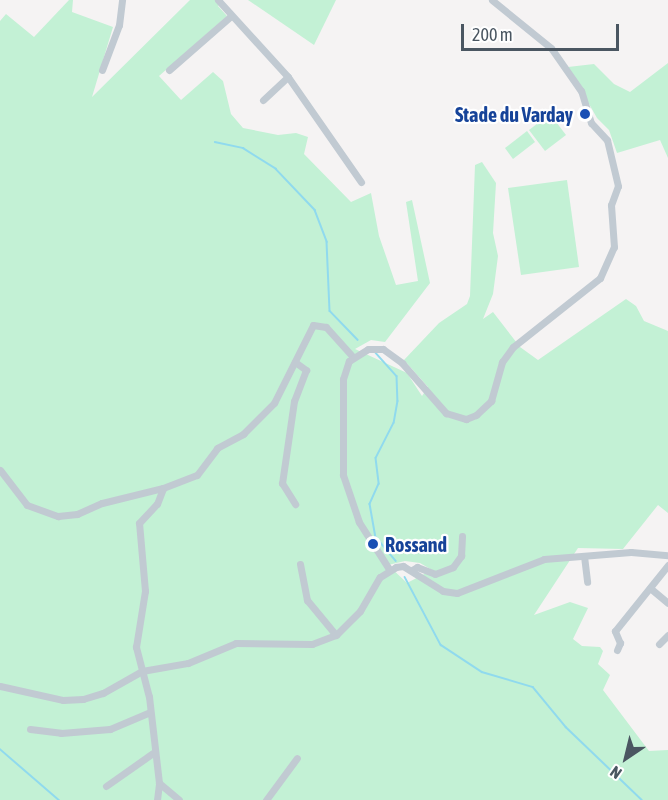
<!DOCTYPE html>
<style>
body{margin:0}
#map{position:relative;width:668px;height:800px;overflow:hidden;background:#f5f3f3;font-family:"Asap Condensed",sans-serif}
div>[style]{position:absolute}
[style*='--x']{left:calc(var(--x)*1px);top:calc(var(--y)*1px);width:calc(var(--w)*1px);rotate:calc(var(--a)*1deg)}
.green>*{inset:0;background:#c3f1d5}
.stream>*{height:1.5px;margin:-0.75px;padding:0 0.75px;transform-origin:0.75px;border-radius:0.75px;background:#90daee}
.minor>*{height:7px;margin:-3.5px;padding:0 3.5px;transform-origin:3.5px;border-radius:3.5px;background:#c1cad2}
.dots>*{width:16px;height:16px;translate:-50% -50%;box-sizing:border-box;border:3px solid #fff;border-radius:50%}
span{translate:-50% -50%;white-space:nowrap;text-align:center;line-height:1.15;-webkit-text-stroke:4.5px #fff;paint-order:stroke}
.transit-label{font-size:20px;color:#164399;font-weight:700}
.right{translate:-100% -50%;text-align:right}
.left{translate:0 -50%;text-align:left}
.north{position:absolute;left:596px;top:728px;width:60px;height:60px;-webkit-text-stroke:4px #fff;paint-order:stroke;rotate:215deg;font-size:16px;font-weight:700;line-height:24px;text-align:center;color:#4a5661}
.north::after{content:'';display:block;margin:auto;width:21px;height:27px;background:#4a5661;clip-path:polygon(50% 0,100% 100%,50% 72%,0 100%)}
.scale{position:absolute;left:461px;top:24px;width:158px;height:27px;box-sizing:border-box;border:3px solid #4a5661;border-top:0;padding-left:8px;font-size:18px;line-height:21px;white-space:nowrap;color:#4a5661;-webkit-text-stroke:4px #fff;paint-order:stroke}
</style>
<div id="map">
<div class="green">
<div style="clip-path:polygon(evenodd,69px 0,73px 0,72px 12px,113px 27px,92px 97px,190px 0,223px 0,218px 6px,227px 16px,159px 76px,181px 100px,213px 72px,223px 81px,231px 114px,243px 128px,278px 135px,296px 133px,308px 137px,304px 154px,351px 202px,371px 193px,379px 236px,396px 285px,418px 281px,406px 202px,412px 200px,430px 283px,385px 342px,371px 340px,355px 349px,407px 373px,422px 396px,428px 387px,404px 360px,439px 323px,467px 304px,470px 296px,475px 165px,482px 162px,496px 183px,493px 233px,498px 256px,493px 294px,483px 319px,493px 312px,520px 347px,538px 360px,626px 299px,636px 306px,644px 321px,668px 331px,668px 513px,658px 505px,623px 549px,578px 548px,534px 615px,570px 602px,588px 608px,573px 639px,582px 646px,600px 647px,603px 651px,598px 664px,610px 675px,603px 690px,649px 751px,668px 750px,668px 800px,0 800px,0 21px,6px 14px,34px 37px,69px 0,405px 561px,420px 563px,432px 570px,407px 583px,388px 565px,405px 561px)"></div>
<div style="clip-path:polygon(248px 0,336px 0,314px 45px)"></div>
<div style="clip-path:polygon(668px 63px,668px 158px,660px 140px,617px 153px,609px 130px,597px 118px,568px 67px,594px 64px,614px 84px,630px 92px)"></div>
<div style="clip-path:polygon(550px 114px,566px 135px,545px 151px,529px 130px)"></div>
<div style="clip-path:polygon(527px 131px,535px 142px,513px 159px,505px 148px)"></div>
<div style="clip-path:polygon(567px 180px,579px 267px,521px 275px,508px 188px)"></div>
</div>
<div class="stream">
<div style="--x:215;--y:142;--w:29;--a:12"></div>
<div style="--x:243;--y:148;--w:39;--a:32"></div>
<div style="--x:276;--y:169;--w:57;--a:46.4"></div>
<div style="--x:315;--y:210;--w:34;--a:69"></div>
<div style="--x:327;--y:242;--w:69;--a:87.5"></div>
<div style="--x:330;--y:311;--w:40;--a:46"></div>
<div style="--x:376;--y:353;--w:31;--a:48"></div>
<div style="--x:397;--y:376;--w:25;--a:88"></div>
<div style="--x:398;--y:401;--w:22;--a:100"></div>
<div style="--x:394;--y:423;--w:39;--a:117"></div>
<div style="--x:376;--y:458;--w:26;--a:83"></div>
<div style="--x:379;--y:484;--w:22;--a:114"></div>
<div style="--x:370;--y:504;--w:34;--a:80"></div>
<div style="--x:376;--y:537;--w:31;--a:50"></div>
<div style="--x:405;--y:577;--w:77;--a:62.1"></div>
<div style="--x:441;--y:645;--w:49;--a:33.4"></div>
<div style="--x:482;--y:672;--w:53;--a:16.4"></div>
<div style="--x:533;--y:687;--w:52;--a:50.5"></div>
<div style="--x:566;--y:727;--w:105;--a:43.8"></div>
<div style="--x:0;--y:749;--w:78;--a:40.8"></div>
</div>
<div class="minor">
<div style="--x:218;--y:0;--w:104;--a:47.7"></div>
<div style="--x:288;--y:77;--w:128;--a:55.2"></div>
<div style="--x:102;--y:70;--w:48;--a:-69.3"></div>
<div style="--x:119;--y:25;--w:25;--a:-83"></div>
<div style="--x:169;--y:70;--w:82;--a:-41.1"></div>
<div style="--x:263;--y:100;--w:34;--a:-43"></div>
<div style="--x:295;--y:362;--w:14;--a:36"></div>
<div style="--x:306;--y:370;--w:33;--a:111"></div>
<div style="--x:294;--y:401;--w:83;--a:98.3"></div>
<div style="--x:282;--y:483;--w:25;--a:58"></div>
<div style="--x:0;--y:470;--w:44;--a:52.4"></div>
<div style="--x:27;--y:505;--w:33;--a:20"></div>
<div style="--x:58;--y:516;--w:19;--a:-6"></div>
<div style="--x:77;--y:514;--w:27;--a:-24"></div>
<div style="--x:102;--y:503;--w:63;--a:-13.8"></div>
<div style="--x:163;--y:488;--w:36;--a:-21"></div>
<div style="--x:197;--y:475;--w:34;--a:-53"></div>
<div style="--x:217;--y:448;--w:30;--a:-28"></div>
<div style="--x:243;--y:434;--w:44;--a:-45"></div>
<div style="--x:274;--y:403;--w:87;--a:-63.4"></div>
<div style="--x:313;--y:325;--w:13;--a:9"></div>
<div style="--x:326;--y:327;--w:40;--a:48"></div>
<div style="--x:584;--y:556;--w:26;--a:83"></div>
<div style="--x:300;--y:564;--w:37;--a:79"></div>
<div style="--x:307;--y:600;--w:45;--a:50.4"></div>
<div style="--x:389;--y:569;--w:56;--a:-122.6"></div>
<div style="--x:359;--y:522;--w:50;--a:-108.8"></div>
<div style="--x:343;--y:475;--w:96;--a:-90"></div>
<div style="--x:343;--y:379;--w:19;--a:-72"></div>
<div style="--x:349;--y:361;--w:22;--a:-32"></div>
<div style="--x:368;--y:349;--w:15;--a:0"></div>
<div style="--x:383;--y:349;--w:24;--a:36"></div>
<div style="--x:402;--y:363;--w:67;--a:48.7"></div>
<div style="--x:446;--y:413;--w:21;--a:17"></div>
<div style="--x:466;--y:419;--w:11;--a:-22"></div>
<div style="--x:476;--y:415;--w:21;--a:-43"></div>
<div style="--x:491;--y:401;--w:41;--a:-74.2"></div>
<div style="--x:502;--y:362;--w:19;--a:-54"></div>
<div style="--x:513;--y:347;--w:111;--a:-38.4"></div>
<div style="--x:600;--y:278;--w:34;--a:-66"></div>
<div style="--x:614;--y:247;--w:42;--a:-94.1"></div>
<div style="--x:611;--y:205;--w:20;--a:-70"></div>
<div style="--x:618;--y:186;--w:47;--a:-103.4"></div>
<div style="--x:607;--y:140;--w:23;--a:-133"></div>
<div style="--x:591;--y:123;--w:34;--a:-107"></div>
<div style="--x:581;--y:91;--w:52;--a:-124.9"></div>
<div style="--x:551;--y:48;--w:76;--a:-140.9"></div>
<div style="--x:412;--y:570;--w:6;--a:-31"></div>
<div style="--x:417;--y:567;--w:19;--a:21"></div>
<div style="--x:435;--y:574;--w:19;--a:-21"></div>
<div style="--x:453;--y:567;--w:14;--a:-54"></div>
<div style="--x:461;--y:556;--w:20;--a:-87"></div>
<div style="--x:650;--y:588;--w:23;--a:40"></div>
<div style="--x:659;--y:644;--w:13;--a:-45"></div>
<div style="--x:617;--y:650;--w:8;--a:-67"></div>
<div style="--x:620;--y:643;--w:13;--a:-113"></div>
<div style="--x:615;--y:631;--w:85;--a:-51.2"></div>
<div style="--x:0;--y:686;--w:65;--a:12.5"></div>
<div style="--x:63;--y:700;--w:20;--a:-3"></div>
<div style="--x:83;--y:699;--w:21;--a:-17"></div>
<div style="--x:103;--y:693;--w:45;--a:-29.4"></div>
<div style="--x:142;--y:671;--w:47;--a:-9.9"></div>
<div style="--x:188;--y:663;--w:52;--a:-22.6"></div>
<div style="--x:236;--y:643;--w:76;--a:0.8"></div>
<div style="--x:312;--y:644;--w:26;--a:-21"></div>
<div style="--x:336;--y:635;--w:34;--a:-45"></div>
<div style="--x:360;--y:611;--w:39;--a:-60"></div>
<div style="--x:380;--y:577;--w:19;--a:-32"></div>
<div style="--x:396;--y:567;--w:7;--a:-8"></div>
<div style="--x:403;--y:566;--w:47;--a:32"></div>
<div style="--x:443;--y:591;--w:14;--a:8"></div>
<div style="--x:457;--y:593;--w:93;--a:-21.3"></div>
<div style="--x:544;--y:559;--w:87;--a:-4.6"></div>
<div style="--x:631;--y:552;--w:37;--a:5"></div>
<div style="--x:30;--y:729;--w:31;--a:7"></div>
<div style="--x:61;--y:733;--w:49;--a:-4.7"></div>
<div style="--x:110;--y:729;--w:43;--a:-23"></div>
<div style="--x:159;--y:783;--w:26;--a:40"></div>
<div style="--x:106;--y:786;--w:57;--a:-35.1"></div>
<div style="--x:157;--y:800;--w:17;--a:-83"></div>
<div style="--x:159;--y:783;--w:87;--a:-96.6"></div>
<div style="--x:149;--y:697;--w:52;--a:-104.6"></div>
<div style="--x:136;--y:647;--w:57;--a:-80.9"></div>
<div style="--x:145;--y:591;--w:68;--a:-95"></div>
<div style="--x:139;--y:523;--w:26;--a:-47"></div>
<div style="--x:157;--y:504;--w:17;--a:-69"></div>
<div style="--x:266;--y:800;--w:52;--a:-53.6"></div>
</div>
<div class="dots">
<div style="left:585px;top:114px;background:#1a4fb4"></div>
<div style="left:373px;top:544px;background:#1a4fb4"></div>
</div>
<div class="transit-label">
<span class="right" style="left:573px;top:114px">Stade du Varday</span>
<span class="left" style="left:385px;top:544px">Rossand</span>
</div>
<div class="north">N</div>
<div class="scale">200 m</div>
</div>
